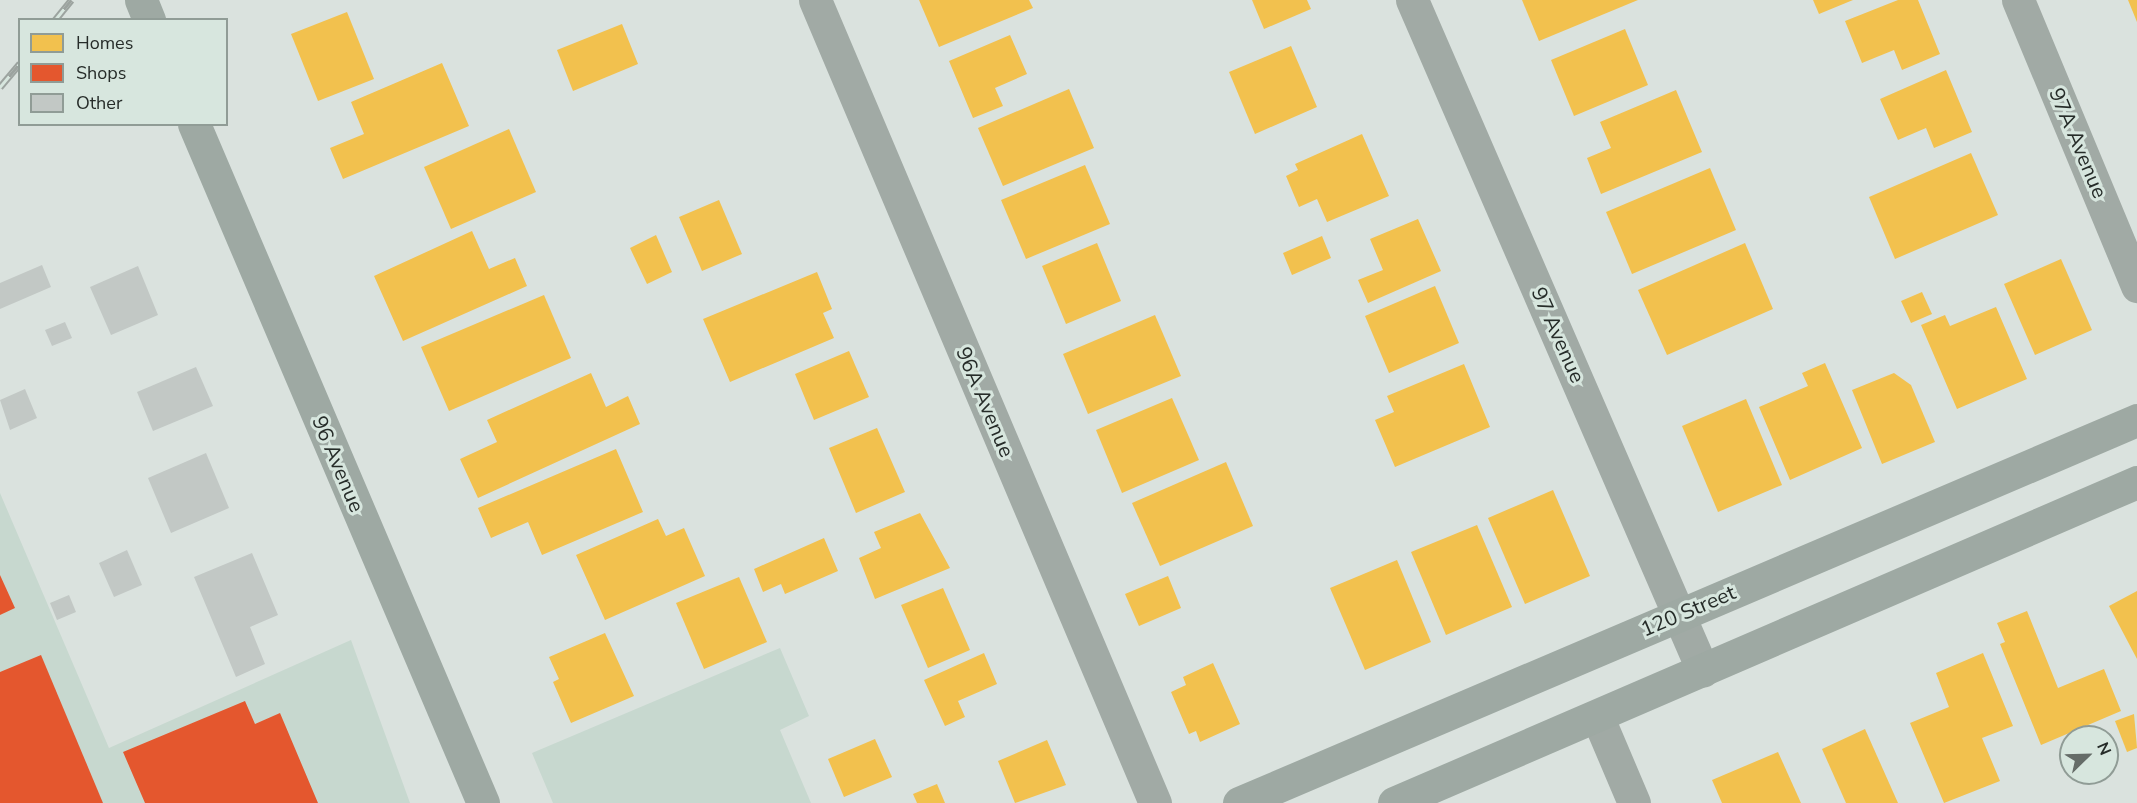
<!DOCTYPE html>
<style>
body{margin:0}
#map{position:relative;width:2137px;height:803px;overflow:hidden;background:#dae2de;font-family:"Nunito Sans",sans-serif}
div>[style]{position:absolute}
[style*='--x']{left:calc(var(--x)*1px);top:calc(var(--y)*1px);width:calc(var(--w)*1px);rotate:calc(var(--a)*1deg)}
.built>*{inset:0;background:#c7d8cf}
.homes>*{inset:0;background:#f2c14e}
.shops>*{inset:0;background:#e4572e}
.building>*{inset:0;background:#c2c8c5}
.street>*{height:33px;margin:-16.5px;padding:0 16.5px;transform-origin:16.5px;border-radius:16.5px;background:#a1aaa5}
.secondary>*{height:33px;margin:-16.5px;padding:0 16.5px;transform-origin:16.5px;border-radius:16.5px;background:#9ea9a3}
.rail>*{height:7px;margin-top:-3.5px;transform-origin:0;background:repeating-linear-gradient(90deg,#d7e6de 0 14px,#9ca39f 0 28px);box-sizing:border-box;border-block:2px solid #9ca39f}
span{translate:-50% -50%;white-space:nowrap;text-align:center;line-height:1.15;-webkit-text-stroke:6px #d7e6de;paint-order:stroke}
.street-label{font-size:21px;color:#262c29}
.legend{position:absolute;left:18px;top:18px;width:210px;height:108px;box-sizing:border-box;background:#d7e6de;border:2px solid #909c96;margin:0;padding:8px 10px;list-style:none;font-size:18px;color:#262c29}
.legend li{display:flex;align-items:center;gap:12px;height:30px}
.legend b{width:30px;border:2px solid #909c96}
.north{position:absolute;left:2059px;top:725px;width:60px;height:60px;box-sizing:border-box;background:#d7e6de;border:2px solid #909c96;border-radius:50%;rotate:67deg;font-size:16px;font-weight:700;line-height:24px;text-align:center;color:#262c29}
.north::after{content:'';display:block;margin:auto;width:21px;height:27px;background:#656c68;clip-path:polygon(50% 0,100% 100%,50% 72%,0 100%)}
</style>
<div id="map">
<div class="built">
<div style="clip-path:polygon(0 493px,109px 748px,351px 640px,410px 803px,0 803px)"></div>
<div style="clip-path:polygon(780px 648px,809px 716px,780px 730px,811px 803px,553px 803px,532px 753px)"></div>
</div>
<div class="homes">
<div style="clip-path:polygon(919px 0,1029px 0,1033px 8px,939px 47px)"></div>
<div style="clip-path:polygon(1252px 0,1307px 0,1311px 9px,1264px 29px)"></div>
<div style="clip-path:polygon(1522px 0,1638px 0,1539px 41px)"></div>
<div style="clip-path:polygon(1813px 0,1853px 0,1819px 14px)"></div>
<div style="clip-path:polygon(1898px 0,1918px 0,1940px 54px,1902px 70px,1894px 50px,1862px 63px,1845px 21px)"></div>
<div style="clip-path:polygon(2128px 0,2137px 0,2137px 22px)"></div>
<div style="clip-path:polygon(347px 12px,374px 79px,318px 101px,291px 34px)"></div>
<div style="clip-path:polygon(622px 24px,638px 64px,573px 91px,557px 50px)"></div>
<div style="clip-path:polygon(1625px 29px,1648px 85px,1574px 116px,1551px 60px)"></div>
<div style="clip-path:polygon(1010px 35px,1027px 74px,995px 88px,1003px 106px,973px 118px,949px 61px)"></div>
<div style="clip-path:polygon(1291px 46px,1317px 107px,1255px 134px,1229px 72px)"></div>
<div style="clip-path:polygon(442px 63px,469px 126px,343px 179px,330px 148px,364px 134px,351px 102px)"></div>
<div style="clip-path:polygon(1946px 70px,1972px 132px,1934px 148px,1926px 128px,1898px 140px,1880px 99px)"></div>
<div style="clip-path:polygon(1069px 89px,1094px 148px,1003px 186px,978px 128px)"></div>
<div style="clip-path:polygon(1676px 90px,1702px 152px,1601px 194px,1587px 158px,1611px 148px,1600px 122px)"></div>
<div style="clip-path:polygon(509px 129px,536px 192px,451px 229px,424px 167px)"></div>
<div style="clip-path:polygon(1362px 134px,1389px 196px,1327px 222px,1317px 199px,1299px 207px,1286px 176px,1298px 170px,1295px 164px)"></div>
<div style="clip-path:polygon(1971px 153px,1998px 215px,1895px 259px,1869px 197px)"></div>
<div style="clip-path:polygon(1085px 165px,1110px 224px,1026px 259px,1001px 200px)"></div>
<div style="clip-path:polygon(1710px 168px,1736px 230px,1632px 274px,1606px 212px)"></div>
<div style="clip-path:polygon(719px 200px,742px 254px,702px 271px,679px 217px)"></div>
<div style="clip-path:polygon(1418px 219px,1441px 271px,1368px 303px,1358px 280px,1383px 270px,1370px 239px)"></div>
<div style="clip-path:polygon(472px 231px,489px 269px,515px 258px,527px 286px,403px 341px,374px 276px)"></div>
<div style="clip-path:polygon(656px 235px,672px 272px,647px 284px,630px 248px)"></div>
<div style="clip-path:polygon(1322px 236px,1331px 258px,1292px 275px,1283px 253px)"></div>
<div style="clip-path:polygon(1097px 243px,1121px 301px,1066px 324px,1042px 266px)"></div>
<div style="clip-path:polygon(1745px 243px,1773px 309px,1667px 355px,1638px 290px)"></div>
<div style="clip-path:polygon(2061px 259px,2092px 330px,2035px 355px,2004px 284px)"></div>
<div style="clip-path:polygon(817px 272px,832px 309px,823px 313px,834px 338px,730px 382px,703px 319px)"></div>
<div style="clip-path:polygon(1435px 286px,1459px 343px,1389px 373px,1365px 316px)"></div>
<div style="clip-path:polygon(1922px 292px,1932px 314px,1911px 323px,1901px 301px)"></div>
<div style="clip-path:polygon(544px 295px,571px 358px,449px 411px,421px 347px)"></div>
<div style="clip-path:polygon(1996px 307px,2027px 379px,1957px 409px,1921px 325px,1945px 315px,1950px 326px)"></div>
<div style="clip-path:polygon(1155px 315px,1181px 376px,1088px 414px,1063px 354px)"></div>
<div style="clip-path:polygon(849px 351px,869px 397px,814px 420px,795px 374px)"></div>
<div style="clip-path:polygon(1825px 363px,1862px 448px,1790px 480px,1759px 407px,1808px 386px,1802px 373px)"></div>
<div style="clip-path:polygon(1464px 364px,1490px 427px,1395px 467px,1375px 420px,1394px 412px,1387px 396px)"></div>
<div style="clip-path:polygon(591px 373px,606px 407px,628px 396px,640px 424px,478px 498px,460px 459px,497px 442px,487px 420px)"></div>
<div style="clip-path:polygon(1894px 373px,1911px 385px,1935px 442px,1882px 464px,1852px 390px)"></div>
<div style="clip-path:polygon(1172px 398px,1199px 460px,1122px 493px,1096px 430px)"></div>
<div style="clip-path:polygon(1746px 399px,1782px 485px,1718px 512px,1682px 426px)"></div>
<div style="clip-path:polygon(877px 428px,905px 492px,856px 513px,829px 448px)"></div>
<div style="clip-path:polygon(616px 449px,643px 512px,542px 555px,528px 522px,491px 538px,478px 508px)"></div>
<div style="clip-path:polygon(1226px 462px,1253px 526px,1160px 566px,1132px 503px)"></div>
<div style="clip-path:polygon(1553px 490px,1590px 576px,1525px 604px,1488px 518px)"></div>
<div style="clip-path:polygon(920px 513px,950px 568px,875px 599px,859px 558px,881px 548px,874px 532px)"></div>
<div style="clip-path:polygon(658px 519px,666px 536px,684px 528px,705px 576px,605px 620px,576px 555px)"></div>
<div style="clip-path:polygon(1477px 525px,1512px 607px,1446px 635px,1411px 552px)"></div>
<div style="clip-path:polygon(824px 538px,838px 571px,785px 594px,781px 584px,763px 592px,754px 569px)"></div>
<div style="clip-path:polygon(1397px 560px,1431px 642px,1365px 670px,1330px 588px)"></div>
<div style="clip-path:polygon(1168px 576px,1181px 608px,1139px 626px,1125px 594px)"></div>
<div style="clip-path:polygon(739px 577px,767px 642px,704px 669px,676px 603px)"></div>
<div style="clip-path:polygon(943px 588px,970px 650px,928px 668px,901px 605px)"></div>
<div style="clip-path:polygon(2137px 591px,2137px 659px,2109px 606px)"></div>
<div style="clip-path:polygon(2027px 611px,2058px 688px,2104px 669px,2121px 711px,2041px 745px,2000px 644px,2005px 642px,1997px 623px)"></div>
<div style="clip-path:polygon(605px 633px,634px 696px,571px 723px,553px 682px,559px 679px,549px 657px)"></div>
<div style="clip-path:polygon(984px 653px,997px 684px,958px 701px,965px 717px,945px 726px,924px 680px)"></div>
<div style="clip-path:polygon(1983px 653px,2013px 726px,1982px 738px,2000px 781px,1944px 803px,1910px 723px,1949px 707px,1936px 673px)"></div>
<div style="clip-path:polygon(1213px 663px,1240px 724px,1200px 742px,1196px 731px,1189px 734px,1171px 692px,1186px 685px,1183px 677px)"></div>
<div style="clip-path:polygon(2134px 714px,2137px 748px,2127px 752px,2115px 721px)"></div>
<div style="clip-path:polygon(1865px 729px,1898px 803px,1846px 803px,1822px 749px)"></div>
<div style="clip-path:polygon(875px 739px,892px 777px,844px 797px,828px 759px)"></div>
<div style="clip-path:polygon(1047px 740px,1066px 785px,1015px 803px,998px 761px)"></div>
<div style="clip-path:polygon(1778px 752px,1801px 803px,1722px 803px,1712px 780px)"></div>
<div style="clip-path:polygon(937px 784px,945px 803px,917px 803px,913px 794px)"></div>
</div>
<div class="shops">
<div style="clip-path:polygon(0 575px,15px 608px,0 615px)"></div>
<div style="clip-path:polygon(41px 655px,103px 803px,0 803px,0 672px)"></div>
<div style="clip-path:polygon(245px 701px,255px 724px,280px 713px,318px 803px,145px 803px,123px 752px)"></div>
</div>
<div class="building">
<div style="clip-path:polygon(42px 265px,51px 287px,0 309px,0 283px)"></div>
<div style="clip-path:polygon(138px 266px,158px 315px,111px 335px,90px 287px)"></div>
<div style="clip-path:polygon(65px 322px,72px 338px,52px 346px,45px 330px)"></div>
<div style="clip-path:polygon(196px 367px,213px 406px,153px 431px,137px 392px)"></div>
<div style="clip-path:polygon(25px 389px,37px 418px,10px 430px,0 400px)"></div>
<div style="clip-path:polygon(206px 453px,229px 508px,171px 533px,148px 478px)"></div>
<div style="clip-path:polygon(127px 550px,142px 585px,114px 597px,99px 563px)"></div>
<div style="clip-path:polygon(252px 553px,278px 615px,250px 627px,265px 664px,236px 677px,194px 577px)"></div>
<div style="clip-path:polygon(69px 595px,76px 612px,57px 620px,50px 603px)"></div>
</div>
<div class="street">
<div style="--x:815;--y:0;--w:872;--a:67.05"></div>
<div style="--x:1412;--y:0;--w:731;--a:66.55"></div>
<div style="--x:2018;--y:0;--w:310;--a:67.4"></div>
<div style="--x:1598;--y:718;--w:92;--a:67"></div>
</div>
<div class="secondary">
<div style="--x:141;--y:0;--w:22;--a:68"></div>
<div style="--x:194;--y:124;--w:738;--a:66.94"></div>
<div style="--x:1239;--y:803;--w:976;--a:-23.1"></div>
<div style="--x:1394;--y:803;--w:809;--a:-23.37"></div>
</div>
<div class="rail">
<div style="--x:55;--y:20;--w:26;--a:-51"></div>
<div style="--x:0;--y:87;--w:31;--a:-50"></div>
</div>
<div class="street-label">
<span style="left:2078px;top:143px;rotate:67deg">97A Avenue</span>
<span style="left:1558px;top:335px;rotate:66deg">97 Avenue</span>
<span style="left:985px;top:402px;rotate:67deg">96A Avenue</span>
<span style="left:338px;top:464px;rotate:67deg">96 Avenue</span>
<span style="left:1688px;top:611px;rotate:-23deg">120 Street</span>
</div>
<ul class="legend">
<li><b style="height:16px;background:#f2c14e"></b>Homes</li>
<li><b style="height:16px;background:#e4572e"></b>Shops</li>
<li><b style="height:16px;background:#c2c8c5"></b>Other</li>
</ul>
<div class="north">N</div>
</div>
